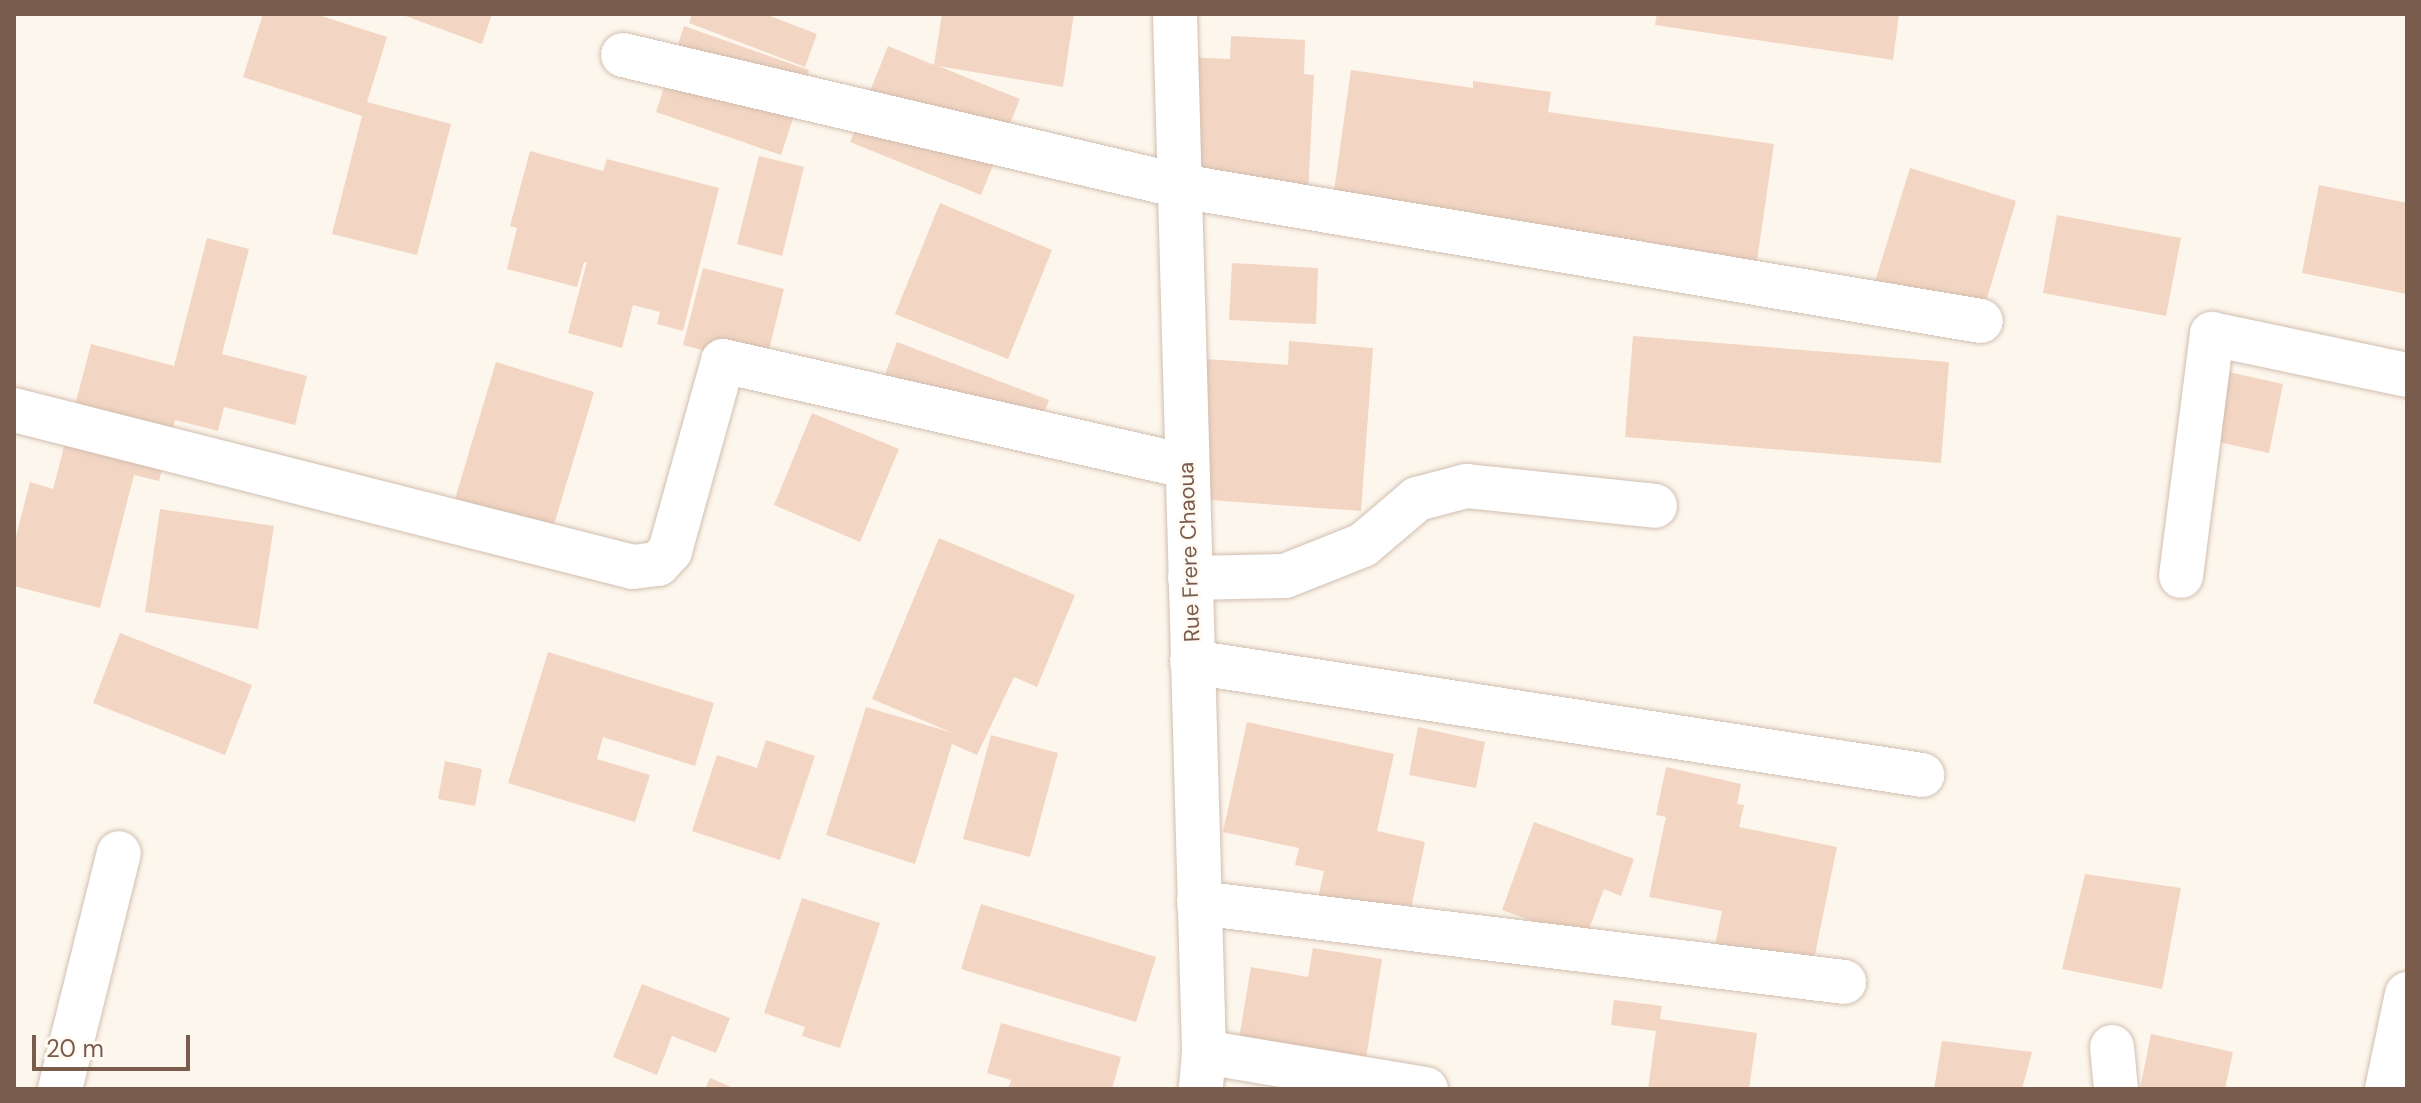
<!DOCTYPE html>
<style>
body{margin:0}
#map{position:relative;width:2421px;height:1103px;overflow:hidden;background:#fdf6ec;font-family:"DM Sans",sans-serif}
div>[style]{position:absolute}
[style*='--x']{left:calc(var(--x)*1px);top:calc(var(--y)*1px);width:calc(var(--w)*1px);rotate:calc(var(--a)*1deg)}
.building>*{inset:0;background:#f3d5c3}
.roads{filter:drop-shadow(0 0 2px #d1beb0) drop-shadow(0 0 2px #d1beb0)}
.minor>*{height:44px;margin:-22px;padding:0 22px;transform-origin:22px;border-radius:22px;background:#fff}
span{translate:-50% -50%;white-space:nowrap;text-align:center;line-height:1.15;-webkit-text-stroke:6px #fffaf3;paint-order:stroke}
.street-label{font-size:22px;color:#7a5c4d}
.frame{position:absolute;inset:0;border:16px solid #7a5c4d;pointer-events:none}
.scale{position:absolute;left:32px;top:1035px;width:158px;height:36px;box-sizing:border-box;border:4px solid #7a5c4d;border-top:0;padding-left:10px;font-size:24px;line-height:28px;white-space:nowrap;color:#7a5c4d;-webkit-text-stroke:6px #fffaf3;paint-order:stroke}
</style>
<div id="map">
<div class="building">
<div style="clip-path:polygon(263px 14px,315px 14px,387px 37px,367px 102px,451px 124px,417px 255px,332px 234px,362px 116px,243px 77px)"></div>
<div style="clip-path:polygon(400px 14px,492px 14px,482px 44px)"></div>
<div style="clip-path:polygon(692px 14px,765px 14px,817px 34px,805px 67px,689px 23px)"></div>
<div style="clip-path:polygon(942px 14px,1074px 14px,1063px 87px,938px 66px,1020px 99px,981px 195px,850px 142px,888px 46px,934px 65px)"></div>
<div style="clip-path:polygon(1657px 14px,1899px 14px,1893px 60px,1655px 25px)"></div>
<div style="clip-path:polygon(684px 26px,809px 70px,781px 155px,656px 112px)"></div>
<div style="clip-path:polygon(1231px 36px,1305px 40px,1304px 74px,1314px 75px,1308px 195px,1177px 188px,1184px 57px,1230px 59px)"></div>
<div style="clip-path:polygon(1351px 70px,1473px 88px,1473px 81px,1551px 92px,1548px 112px,1774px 144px,1753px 288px,1333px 198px)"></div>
<div style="clip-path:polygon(530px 151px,603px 171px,607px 159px,719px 188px,683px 331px,657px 324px,660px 312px,633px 305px,622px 348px,568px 333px,587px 262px,584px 262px,577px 287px,507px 269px,517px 228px,510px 226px)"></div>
<div style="clip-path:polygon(759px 156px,804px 167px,782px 256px,737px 244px)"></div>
<div style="clip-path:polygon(1910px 168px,2016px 201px,1981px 318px,1874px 285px)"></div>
<div style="clip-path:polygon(2319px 185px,2407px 203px,2407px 294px,2302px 273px)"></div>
<div style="clip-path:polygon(940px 203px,1052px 250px,1008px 359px,895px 314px)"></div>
<div style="clip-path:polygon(2057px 215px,2181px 238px,2166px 316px,2043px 293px)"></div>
<div style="clip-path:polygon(207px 238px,249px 249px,222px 354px,307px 376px,295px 425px,224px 407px,218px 431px,175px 420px,159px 481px,134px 475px,100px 608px,14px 586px,14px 544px,30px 482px,53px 489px,91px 344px,174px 366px)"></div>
<div style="clip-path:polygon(1232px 263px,1318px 268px,1316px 324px,1229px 320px)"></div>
<div style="clip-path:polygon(703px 268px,784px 289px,765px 366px,683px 345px)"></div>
<div style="clip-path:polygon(1633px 336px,1949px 362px,1941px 463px,1625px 437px)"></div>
<div style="clip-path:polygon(1289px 341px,1373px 348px,1361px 511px,1196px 499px,1206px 359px,1288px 365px)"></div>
<div style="clip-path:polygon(897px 342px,1049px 400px,1034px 440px,882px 383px)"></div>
<div style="clip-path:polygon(496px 362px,594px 392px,553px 528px,455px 499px)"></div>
<div style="clip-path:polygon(2224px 371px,2283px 384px,2269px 453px,2209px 440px)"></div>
<div style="clip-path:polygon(812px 413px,899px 449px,860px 542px,774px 505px)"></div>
<div style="clip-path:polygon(160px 509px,274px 526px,258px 629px,145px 612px)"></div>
<div style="clip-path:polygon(939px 538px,1075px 595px,1037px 687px,1014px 677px,977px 755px,952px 744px,915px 864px,826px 835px,866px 707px,953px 733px,872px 699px)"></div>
<div style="clip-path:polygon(120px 633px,252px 685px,225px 755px,93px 703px)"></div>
<div style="clip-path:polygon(548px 652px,714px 703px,695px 766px,603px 737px,597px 759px,650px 775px,635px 822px,508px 783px)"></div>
<div style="clip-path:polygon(1247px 722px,1394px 754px,1377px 831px,1425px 842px,1409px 918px,1318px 898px,1324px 871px,1295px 865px,1299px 848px,1223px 832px)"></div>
<div style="clip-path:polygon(1418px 727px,1485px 742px,1476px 788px,1409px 775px)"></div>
<div style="clip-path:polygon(991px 735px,1058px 753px,1030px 857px,963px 839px)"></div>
<div style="clip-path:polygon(766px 740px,815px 756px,780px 860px,692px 831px,717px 755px,757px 768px)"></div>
<div style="clip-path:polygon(445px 761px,482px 769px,475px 806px,438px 799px)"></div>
<div style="clip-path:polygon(1666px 767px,1741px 784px,1737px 804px,1744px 805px,1739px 827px,1837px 847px,1813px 964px,1715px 945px,1722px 911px,1649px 897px,1666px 817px,1656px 815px)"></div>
<div style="clip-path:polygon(1534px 822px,1634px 859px,1621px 896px,1604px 889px,1585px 940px,1502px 910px)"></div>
<div style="clip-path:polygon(2085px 874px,2181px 888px,2162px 989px,2062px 969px)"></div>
<div style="clip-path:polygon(802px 898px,880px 923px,840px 1048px,802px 1036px,805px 1027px,764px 1013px)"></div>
<div style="clip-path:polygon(981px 904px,1156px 957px,1136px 1022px,961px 969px)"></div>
<div style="clip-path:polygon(1313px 948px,1382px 959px,1363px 1077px,1236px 1056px,1251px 967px,1308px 977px)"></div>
<div style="clip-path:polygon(642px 984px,730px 1018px,716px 1053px,672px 1036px,657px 1075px,613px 1057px)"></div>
<div style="clip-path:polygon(1614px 1000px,1662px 1006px,1660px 1019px,1757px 1033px,1749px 1089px,1648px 1089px,1656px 1031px,1611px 1025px)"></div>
<div style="clip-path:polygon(1001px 1023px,1121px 1057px,1112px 1089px,1008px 1089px,1011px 1080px,987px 1073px)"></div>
<div style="clip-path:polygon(2151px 1034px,2233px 1052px,2225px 1089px,2140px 1089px)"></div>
<div style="clip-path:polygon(1942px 1041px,2032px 1052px,2022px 1089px,1934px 1089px)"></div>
<div style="clip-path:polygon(710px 1078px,736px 1089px,705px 1089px)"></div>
</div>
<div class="roads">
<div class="minor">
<div style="--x:1175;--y:14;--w:1038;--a:88.4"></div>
<div style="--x:1204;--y:1052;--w:37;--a:95"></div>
<div style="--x:623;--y:55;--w:572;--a:13.23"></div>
<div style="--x:1180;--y:186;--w:812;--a:9.57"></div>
<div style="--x:14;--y:410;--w:639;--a:14.23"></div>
<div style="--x:633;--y:567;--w:25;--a:-7"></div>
<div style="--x:658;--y:564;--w:18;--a:-47"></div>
<div style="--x:670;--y:551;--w:197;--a:-74.4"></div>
<div style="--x:723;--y:361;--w:476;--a:12.8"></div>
<div style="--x:2181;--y:576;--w:244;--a:-82.7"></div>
<div style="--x:2212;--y:334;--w:199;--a:11.9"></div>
<div style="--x:1190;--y:578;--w:95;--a:-1.2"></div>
<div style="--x:1285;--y:576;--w:84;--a:-21.7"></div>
<div style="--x:1363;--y:545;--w:71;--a:-40.4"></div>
<div style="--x:1417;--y:499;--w:51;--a:-14.9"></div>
<div style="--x:1466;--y:486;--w:190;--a:6"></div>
<div style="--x:1192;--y:662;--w:739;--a:8.8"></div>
<div style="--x:1199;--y:903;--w:650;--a:6.98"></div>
<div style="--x:2112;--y:1047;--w:42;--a:84.6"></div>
<div style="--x:1204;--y:1052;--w:225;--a:9.5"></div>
<div style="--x:60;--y:1089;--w:243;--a:-76"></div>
<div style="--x:2387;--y:1089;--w:97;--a:-78.1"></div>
</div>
</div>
<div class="street-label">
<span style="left:1189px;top:552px;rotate:-92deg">Rue Frere Chaoua</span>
</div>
<div class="frame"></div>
<div class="scale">20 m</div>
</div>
